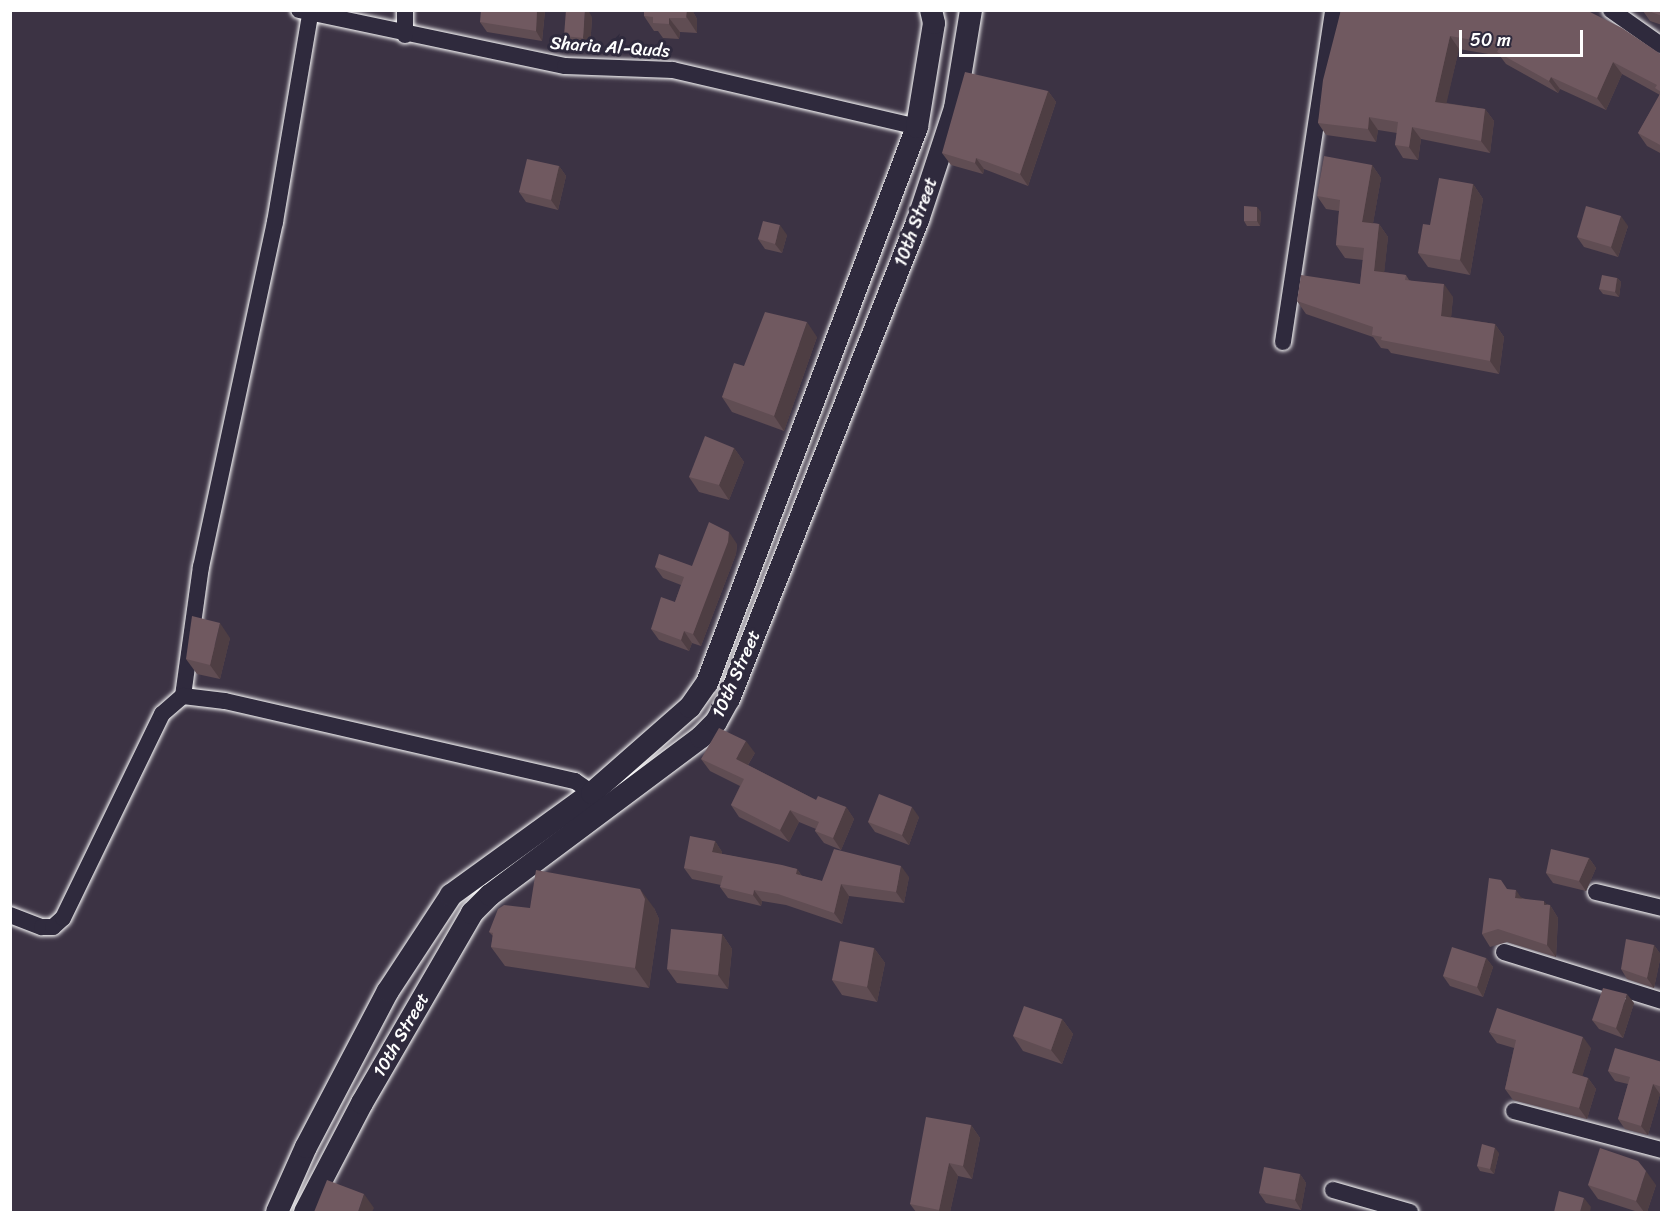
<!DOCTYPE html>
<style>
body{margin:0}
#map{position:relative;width:1672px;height:1223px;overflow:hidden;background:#3c3344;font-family:Sriracha,sans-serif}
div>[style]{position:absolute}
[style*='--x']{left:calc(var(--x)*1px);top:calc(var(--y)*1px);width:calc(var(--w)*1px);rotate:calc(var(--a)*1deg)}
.roads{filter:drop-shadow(0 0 2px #fff) drop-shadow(0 0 2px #fff)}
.street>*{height:16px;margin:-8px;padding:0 8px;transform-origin:8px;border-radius:8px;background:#2f2a3d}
.secondary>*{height:22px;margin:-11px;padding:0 11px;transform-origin:11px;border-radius:11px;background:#2f2a3d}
.wall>*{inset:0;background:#604d53}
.shaded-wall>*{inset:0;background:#4e3e43}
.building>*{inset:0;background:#705960}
span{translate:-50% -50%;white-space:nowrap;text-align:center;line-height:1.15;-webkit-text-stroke:6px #2f2a3d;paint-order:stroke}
.street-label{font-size:18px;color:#fff}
.frame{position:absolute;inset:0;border:12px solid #fff;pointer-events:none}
.scale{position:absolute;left:1459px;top:30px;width:124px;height:27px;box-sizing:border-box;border:3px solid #fff;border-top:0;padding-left:8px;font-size:18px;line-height:21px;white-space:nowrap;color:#fff;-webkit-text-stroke:4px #2f2a3d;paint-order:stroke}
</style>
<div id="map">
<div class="roads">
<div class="street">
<div style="--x:299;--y:10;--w:272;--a:11.9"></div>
<div style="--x:565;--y:66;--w:108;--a:2.1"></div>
<div style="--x:673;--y:70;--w:251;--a:13.1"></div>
<div style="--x:1611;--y:10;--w:62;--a:35.2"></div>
<div style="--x:405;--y:35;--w:25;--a:-90"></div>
<div style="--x:1283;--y:342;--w:336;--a:-81.4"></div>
<div style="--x:183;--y:696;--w:130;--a:-82.1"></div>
<div style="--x:201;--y:567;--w:353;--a:-77.9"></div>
<div style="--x:275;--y:222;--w:210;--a:-80.4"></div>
<div style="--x:1596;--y:892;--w:68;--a:13.6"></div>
<div style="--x:10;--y:915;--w:34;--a:21"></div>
<div style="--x:42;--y:927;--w:11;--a:0"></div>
<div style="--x:53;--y:927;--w:13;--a:-42"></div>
<div style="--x:63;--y:918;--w:227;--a:-64.1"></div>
<div style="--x:162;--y:714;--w:28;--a:-41"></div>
<div style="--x:183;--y:696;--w:42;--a:6.8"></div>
<div style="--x:225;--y:701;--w:359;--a:12.9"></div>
<div style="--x:575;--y:781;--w:21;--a:35"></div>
<div style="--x:1504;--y:952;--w:165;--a:17.2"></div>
<div style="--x:1514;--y:1111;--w:153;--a:14.8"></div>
<div style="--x:1333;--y:1190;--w:80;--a:15.9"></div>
</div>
<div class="secondary">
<div style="--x:277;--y:1212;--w:71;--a:-66"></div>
<div style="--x:306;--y:1147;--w:176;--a:-62.3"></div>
<div style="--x:388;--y:991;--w:115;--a:-56.7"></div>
<div style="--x:451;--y:895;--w:174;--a:-35.9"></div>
<div style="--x:592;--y:793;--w:130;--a:-41.3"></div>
<div style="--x:690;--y:707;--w:29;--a:-55"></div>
<div style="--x:707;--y:683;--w:594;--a:-69.31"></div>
<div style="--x:917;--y:127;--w:105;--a:-80.7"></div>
<div style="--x:934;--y:23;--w:13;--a:-103"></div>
<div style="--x:305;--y:1212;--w:123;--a:-62.4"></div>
<div style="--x:362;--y:1103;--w:220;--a:-59.9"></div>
<div style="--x:472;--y:913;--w:25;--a:-45"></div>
<div style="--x:490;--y:895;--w:264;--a:-36.8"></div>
<div style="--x:701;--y:737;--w:21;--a:-45"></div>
<div style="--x:716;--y:722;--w:26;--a:-61"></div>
<div style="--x:729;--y:699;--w:515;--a:-68.47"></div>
<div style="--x:918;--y:220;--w:118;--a:-71.7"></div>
<div style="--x:955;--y:108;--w:99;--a:-80.7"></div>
</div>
</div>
<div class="wall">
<div style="clip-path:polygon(644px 10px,692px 10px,697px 19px,697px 33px,680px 32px,679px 39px,663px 38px,658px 31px,654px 31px,644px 16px)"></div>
<div style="clip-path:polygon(1341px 10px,1662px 55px,1662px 154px,1647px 146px,1638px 133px,1660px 95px,1622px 74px,1606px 110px,1560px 89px,1558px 93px,1506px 64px,1500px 56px,1459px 49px,1446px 103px,1485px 109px,1494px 121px,1490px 153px,1421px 139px,1418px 160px,1403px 158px,1395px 145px,1397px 133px,1378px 130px,1376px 142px,1326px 135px,1318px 123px)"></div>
<div style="clip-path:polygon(1641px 10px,1662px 10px,1662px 25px,1650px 21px,1643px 11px)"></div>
<div style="clip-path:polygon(545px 11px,542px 41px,487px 32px,480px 22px)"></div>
<div style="clip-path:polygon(592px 17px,590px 48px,571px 46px,564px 36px)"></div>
<div style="clip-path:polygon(1048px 91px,1056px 102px,1028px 186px,984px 169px,983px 174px,951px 165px,942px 153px)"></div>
<div style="clip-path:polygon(1372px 165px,1381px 178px,1373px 223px,1379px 224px,1388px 237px,1384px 272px,1406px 275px,1409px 280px,1453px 297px,1451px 317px,1495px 324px,1504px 337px,1499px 374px,1391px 353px,1388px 349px,1381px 348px,1373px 337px,1306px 314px,1297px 301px,1360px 284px,1363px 260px,1345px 258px,1336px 245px,1339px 211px,1326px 209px,1317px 196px)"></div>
<div style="clip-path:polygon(559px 166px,566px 176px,558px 210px,526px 202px,519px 192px)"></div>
<div style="clip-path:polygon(1473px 184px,1483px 199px,1470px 275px,1428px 267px,1418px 253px)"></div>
<div style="clip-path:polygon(1261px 212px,1260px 226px,1247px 226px,1244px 221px)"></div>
<div style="clip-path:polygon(1628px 226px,1618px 257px,1584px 247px,1577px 237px)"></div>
<div style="clip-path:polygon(787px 235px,782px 253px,765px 249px,758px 239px)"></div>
<div style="clip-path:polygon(1617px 278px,1621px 282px,1619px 297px,1603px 294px,1599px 289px)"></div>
<div style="clip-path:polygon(817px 337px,784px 431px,732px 412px,722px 397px,744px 366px)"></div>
<div style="clip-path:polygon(734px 448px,744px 462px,729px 500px,699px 492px,689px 477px)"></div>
<div style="clip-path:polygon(737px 544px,736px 554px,701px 646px,692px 643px,689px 651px,659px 640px,651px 629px,675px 602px,681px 585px,663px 578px,655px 567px,692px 566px)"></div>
<div style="clip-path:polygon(230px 638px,220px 679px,197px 674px,186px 659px)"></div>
<div style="clip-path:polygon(755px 753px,748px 765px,816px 800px,846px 807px,854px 819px,841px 850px,824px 843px,815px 831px,816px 829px,799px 822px,789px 842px,739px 817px,731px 805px,740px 786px,710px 771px,701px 759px)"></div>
<div style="clip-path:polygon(919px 817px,909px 845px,875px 832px,868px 822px)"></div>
<div style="clip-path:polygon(715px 841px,722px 852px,722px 854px,797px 869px,802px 876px,822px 881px,909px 877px,904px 903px,849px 896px,842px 924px,786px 905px,762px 901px,761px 906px,728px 898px,720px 887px,721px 885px,692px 879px,684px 868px)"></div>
<div style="clip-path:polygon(1589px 858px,1596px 868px,1586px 891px,1553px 883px,1546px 873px)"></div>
<div style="clip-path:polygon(1507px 889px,1522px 898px,1550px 905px,1558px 918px,1556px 957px,1507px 942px,1490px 947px,1482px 934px)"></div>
<div style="clip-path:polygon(530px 908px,654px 908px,659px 919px,649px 988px,505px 966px,491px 947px,493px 936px,489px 932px)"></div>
<div style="clip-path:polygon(722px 934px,732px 949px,728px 989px,677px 983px,667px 969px)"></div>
<div style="clip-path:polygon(1654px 945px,1661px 955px,1654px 988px,1627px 979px,1621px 969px)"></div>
<div style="clip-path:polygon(874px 948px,885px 963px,877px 1002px,842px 995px,832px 980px)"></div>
<div style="clip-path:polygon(1486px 958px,1493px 967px,1483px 997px,1450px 986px,1443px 976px)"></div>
<div style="clip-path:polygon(1634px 1003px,1623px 1038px,1599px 1029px,1592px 1020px)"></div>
<div style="clip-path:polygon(1062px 1019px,1073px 1034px,1062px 1064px,1023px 1051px,1013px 1036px)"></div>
<div style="clip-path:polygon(1489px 1032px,1591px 1048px,1582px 1076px,1588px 1078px,1596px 1089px,1587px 1119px,1513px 1100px,1505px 1089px,1514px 1048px,1497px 1043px)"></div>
<div style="clip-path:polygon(1662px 1062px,1662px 1095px,1660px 1094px,1648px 1135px,1625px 1129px,1618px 1119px,1628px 1084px,1615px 1081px,1608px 1071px)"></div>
<div style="clip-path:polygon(971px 1125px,980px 1138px,972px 1179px,958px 1176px,950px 1212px,916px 1212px,910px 1204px)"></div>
<div style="clip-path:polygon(1499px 1153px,1494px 1174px,1480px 1171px,1477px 1166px)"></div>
<div style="clip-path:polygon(1300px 1174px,1306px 1183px,1301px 1210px,1266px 1203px,1259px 1193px)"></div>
<div style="clip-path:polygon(1588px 1185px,1656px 1185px,1647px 1212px,1638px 1212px,1598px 1199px)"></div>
</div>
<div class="shaded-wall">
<div style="clip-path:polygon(537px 10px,545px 10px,542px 41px,536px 31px)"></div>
<div style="clip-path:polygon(585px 10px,588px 10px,592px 17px,590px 48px,583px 38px)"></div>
<div style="clip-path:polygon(682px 10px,692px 10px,697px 19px,697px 33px)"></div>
<div style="clip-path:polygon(669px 18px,680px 32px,679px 39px,669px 24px)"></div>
<div style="clip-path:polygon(1450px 36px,1459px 49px,1444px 114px,1435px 102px)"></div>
<div style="clip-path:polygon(1613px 62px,1622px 74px,1606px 110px,1597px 98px)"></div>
<div style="clip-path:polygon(1551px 77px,1560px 89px,1558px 93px,1549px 81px)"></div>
<div style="clip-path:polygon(1048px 91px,1056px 102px,1028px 186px,1020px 174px)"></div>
<div style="clip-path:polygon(1485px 109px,1494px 121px,1490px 153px,1481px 141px)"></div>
<div style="clip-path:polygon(1369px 117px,1378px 130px,1376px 142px,1368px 129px)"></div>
<div style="clip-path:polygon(1412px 127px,1421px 139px,1418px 160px,1409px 147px)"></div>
<div style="clip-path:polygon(976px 158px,984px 169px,983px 174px,975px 163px)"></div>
<div style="clip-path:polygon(1372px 165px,1381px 178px,1371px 235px,1362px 222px)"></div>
<div style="clip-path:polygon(559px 166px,566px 176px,558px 210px,551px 200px)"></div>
<div style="clip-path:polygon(1473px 184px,1483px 199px,1470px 275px,1460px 260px)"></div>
<div style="clip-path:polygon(1257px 207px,1261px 212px,1260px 226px,1257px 221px)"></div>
<div style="clip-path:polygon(1621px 216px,1628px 226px,1618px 257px,1611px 247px)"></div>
<div style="clip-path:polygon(1379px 224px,1388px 237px,1383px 284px,1374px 271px)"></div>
<div style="clip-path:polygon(780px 225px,787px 235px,782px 253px,775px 244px)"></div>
<div style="clip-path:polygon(1617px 278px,1621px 282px,1619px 297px,1615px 292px)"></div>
<div style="clip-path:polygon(1444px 284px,1453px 297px,1450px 329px,1441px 316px)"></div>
<div style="clip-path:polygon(807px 322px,817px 337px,784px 431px,774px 416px)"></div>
<div style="clip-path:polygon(1495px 324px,1504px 337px,1499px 374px,1490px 361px)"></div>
<div style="clip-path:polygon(734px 448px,744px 462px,729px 500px,719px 485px)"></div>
<div style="clip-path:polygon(729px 532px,737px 544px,736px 554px,701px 646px,693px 634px)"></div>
<div style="clip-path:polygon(220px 623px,230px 638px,220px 679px,210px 665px)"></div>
<div style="clip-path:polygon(684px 631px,692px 643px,689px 651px,681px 640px)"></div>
<div style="clip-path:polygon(746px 741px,755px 753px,744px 771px,736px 759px)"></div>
<div style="clip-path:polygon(846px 807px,854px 819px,841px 850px,833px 838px)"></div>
<div style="clip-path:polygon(912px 807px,919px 817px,909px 845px,902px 835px)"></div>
<div style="clip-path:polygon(790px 810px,799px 822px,789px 842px,780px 830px)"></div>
<div style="clip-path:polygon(715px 841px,722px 852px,720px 864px,712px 852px)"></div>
<div style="clip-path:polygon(1589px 858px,1596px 868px,1586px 891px,1579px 881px)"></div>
<div style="clip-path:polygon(901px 866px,909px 877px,904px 903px,896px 892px)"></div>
<div style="clip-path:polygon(797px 869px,805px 881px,796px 874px)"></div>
<div style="clip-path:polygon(841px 884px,849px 896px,842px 924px,834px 913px)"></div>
<div style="clip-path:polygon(640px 889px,654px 908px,659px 919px,649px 988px,635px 968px)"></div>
<div style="clip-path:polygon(754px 890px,762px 901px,761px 906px,753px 895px)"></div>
<div style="clip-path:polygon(1516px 890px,1524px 902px,1515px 898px)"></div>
<div style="clip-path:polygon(1544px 901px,1550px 909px,1550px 905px,1558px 918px,1556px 957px,1547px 945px)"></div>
<div style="clip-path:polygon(722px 934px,732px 949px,728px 989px,718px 975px)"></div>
<div style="clip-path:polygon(1654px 945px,1661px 955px,1654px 988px,1647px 978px)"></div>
<div style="clip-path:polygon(874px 948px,885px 963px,877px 1002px,867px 987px)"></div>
<div style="clip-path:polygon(1486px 958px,1493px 967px,1483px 997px,1477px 987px)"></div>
<div style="clip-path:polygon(1627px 994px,1634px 1003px,1623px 1038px,1616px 1028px)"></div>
<div style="clip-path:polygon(1062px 1019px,1073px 1034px,1062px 1064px,1051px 1050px)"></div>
<div style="clip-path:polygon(1583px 1037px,1591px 1048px,1580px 1084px,1572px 1073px)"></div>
<div style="clip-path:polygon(1588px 1078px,1596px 1089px,1587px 1119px,1579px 1108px)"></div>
<div style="clip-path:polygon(1653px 1084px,1660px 1094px,1648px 1135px,1641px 1126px)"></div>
<div style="clip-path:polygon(971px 1125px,980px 1138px,972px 1179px,963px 1166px)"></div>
<div style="clip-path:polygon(1495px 1148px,1499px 1153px,1494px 1174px,1490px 1169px)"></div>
<div style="clip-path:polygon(949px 1163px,958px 1176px,950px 1212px,940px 1212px,939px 1210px)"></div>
<div style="clip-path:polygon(1646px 1171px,1656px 1185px,1647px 1212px,1644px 1212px,1636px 1201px)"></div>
<div style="clip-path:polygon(1300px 1174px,1306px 1183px,1301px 1210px,1295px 1200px)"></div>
<div style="clip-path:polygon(364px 1194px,374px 1208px,372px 1212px,358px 1212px)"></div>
<div style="clip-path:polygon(1584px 1198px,1591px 1207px,1590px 1212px,1580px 1212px)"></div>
</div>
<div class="building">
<div style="clip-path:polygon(481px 10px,537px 10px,536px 31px,480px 22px)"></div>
<div style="clip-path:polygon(566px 10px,585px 10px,583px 38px,564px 36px)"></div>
<div style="clip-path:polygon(644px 10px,687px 10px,686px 18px,669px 18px,669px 24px,653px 23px,653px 17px,644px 16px)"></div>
<div style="clip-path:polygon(1341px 10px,1586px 10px,1622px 28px,1662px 55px,1662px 146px,1638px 133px,1661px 92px,1655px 88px,1657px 85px,1613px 62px,1597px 98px,1551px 77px,1549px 81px,1497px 52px,1501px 45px,1450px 36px,1435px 102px,1485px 109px,1481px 141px,1412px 127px,1409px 147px,1395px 145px,1398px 122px,1369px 117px,1368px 129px,1318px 123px,1323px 80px)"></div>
<div style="clip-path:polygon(1646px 10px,1662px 10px,1662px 16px)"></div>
<div style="clip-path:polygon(965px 72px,1048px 91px,1020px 174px,976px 158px,975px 163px,942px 153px)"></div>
<div style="clip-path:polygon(1324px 156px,1372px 165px,1362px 222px,1379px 224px,1374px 271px,1406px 275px,1405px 280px,1444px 284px,1441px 316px,1495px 324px,1490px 361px,1381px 340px,1382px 337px,1372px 335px,1373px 327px,1297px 301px,1301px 275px,1360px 284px,1364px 248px,1336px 245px,1340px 200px,1317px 196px)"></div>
<div style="clip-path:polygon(527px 159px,559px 166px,551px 200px,519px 192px)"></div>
<div style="clip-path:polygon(1439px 178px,1473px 184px,1460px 260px,1418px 253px,1423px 224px,1430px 225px)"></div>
<div style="clip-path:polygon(1244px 206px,1257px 207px,1257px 221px,1244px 221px)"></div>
<div style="clip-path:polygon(1586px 206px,1621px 216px,1611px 247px,1577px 237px)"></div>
<div style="clip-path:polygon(763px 221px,780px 225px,775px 244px,758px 239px)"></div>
<div style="clip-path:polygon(1602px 275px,1617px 278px,1615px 292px,1599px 289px)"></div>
<div style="clip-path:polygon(765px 312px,807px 322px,774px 416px,722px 397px,734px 363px,744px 366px)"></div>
<div style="clip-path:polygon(705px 436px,734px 448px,719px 485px,689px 477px)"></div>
<div style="clip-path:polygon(709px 522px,729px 532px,728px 542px,693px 634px,684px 631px,681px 640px,651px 629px,661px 597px,675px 602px,684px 577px,655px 567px,659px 554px,692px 566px)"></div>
<div style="clip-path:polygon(192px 616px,220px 623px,210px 665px,186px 659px)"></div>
<div style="clip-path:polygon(719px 728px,746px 741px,736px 759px,816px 800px,818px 796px,846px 807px,833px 838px,815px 831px,819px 822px,790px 810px,780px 830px,731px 805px,744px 779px,701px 759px)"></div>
<div style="clip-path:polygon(879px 794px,912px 807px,902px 835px,868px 822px)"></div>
<div style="clip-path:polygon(690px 836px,715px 841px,712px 852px,782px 865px,797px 869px,796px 874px,822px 881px,834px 849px,901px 866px,896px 892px,841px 884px,834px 913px,778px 894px,754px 890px,753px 895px,720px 887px,723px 876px,684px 868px)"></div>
<div style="clip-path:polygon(1551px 849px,1589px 858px,1579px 881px,1546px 873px)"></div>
<div style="clip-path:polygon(536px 870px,640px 889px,645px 899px,635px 968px,491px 947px,493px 933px,489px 932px,498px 909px,504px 905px,530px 908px)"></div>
<div style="clip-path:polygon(1489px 878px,1501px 880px,1507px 889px,1516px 890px,1515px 898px,1544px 901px,1544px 905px,1550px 905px,1547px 945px,1498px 929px,1482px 934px)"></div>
<div style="clip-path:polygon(671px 929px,722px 934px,718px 975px,667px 969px)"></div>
<div style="clip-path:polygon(1626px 939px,1654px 945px,1647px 978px,1621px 969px)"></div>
<div style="clip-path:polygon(840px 941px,874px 948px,867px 987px,832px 980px)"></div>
<div style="clip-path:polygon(1452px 947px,1486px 958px,1477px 987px,1443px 976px)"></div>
<div style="clip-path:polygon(1603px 988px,1627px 994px,1616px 1028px,1592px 1020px)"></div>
<div style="clip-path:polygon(1024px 1006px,1062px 1019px,1051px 1050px,1013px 1036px)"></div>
<div style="clip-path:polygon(1497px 1008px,1583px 1037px,1572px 1073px,1588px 1078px,1579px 1108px,1505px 1089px,1516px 1040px,1489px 1032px)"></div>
<div style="clip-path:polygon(1615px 1048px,1662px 1062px,1662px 1087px,1653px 1084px,1641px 1126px,1618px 1119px,1630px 1077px,1608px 1071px)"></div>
<div style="clip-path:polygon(926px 1117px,971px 1125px,963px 1166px,949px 1163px,939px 1210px,910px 1204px)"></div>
<div style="clip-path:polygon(1482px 1144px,1495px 1148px,1490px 1169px,1477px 1166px)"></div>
<div style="clip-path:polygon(1600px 1148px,1638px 1161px,1646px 1171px,1636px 1201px,1588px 1185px)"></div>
<div style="clip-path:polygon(1264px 1167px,1300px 1174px,1295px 1200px,1259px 1193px)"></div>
<div style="clip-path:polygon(327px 1180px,364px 1194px,358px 1212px,314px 1212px)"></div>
<div style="clip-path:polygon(1559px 1191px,1584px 1198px,1580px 1212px,1554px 1212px)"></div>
</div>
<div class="street-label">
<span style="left:610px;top:47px;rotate:4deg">Sharia Al-Quds</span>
<span style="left:916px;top:222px;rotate:-70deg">10th Street</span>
<span style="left:736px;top:674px;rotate:-66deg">10th Street</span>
<span style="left:401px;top:1035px;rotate:-60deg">10th Street</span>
</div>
<div class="frame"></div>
<div class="scale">50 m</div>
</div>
